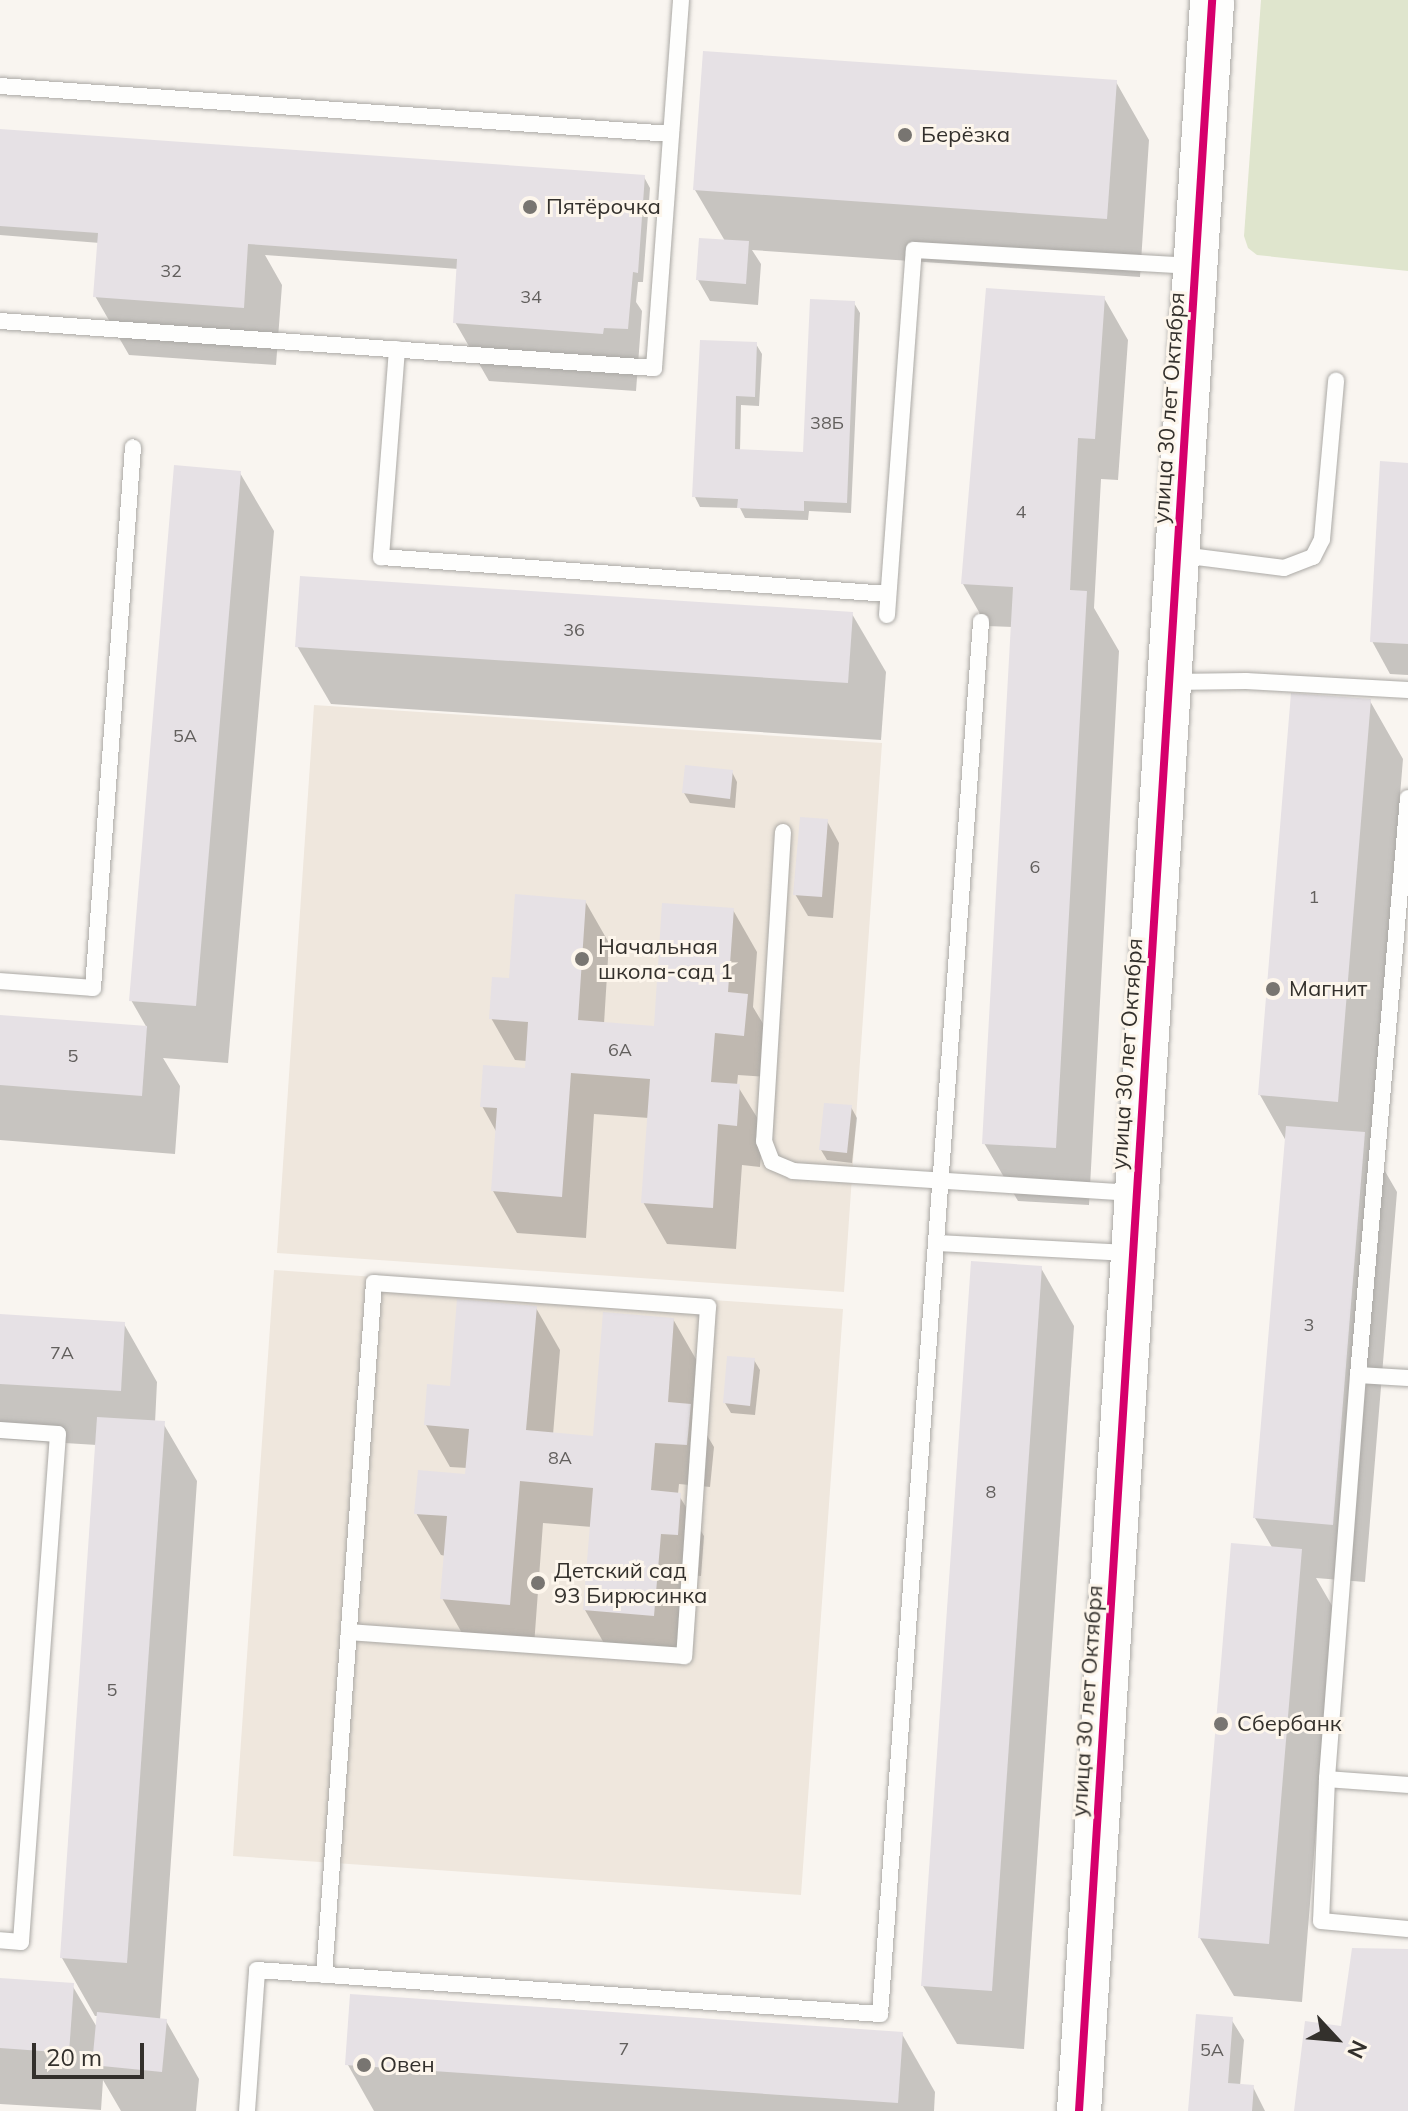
<!DOCTYPE html>
<meta charset="utf-8">
<style>
body{margin:0}
#map{position:relative;width:1408px;height:2111px;overflow:hidden;background:#f9f5f0;font-family:Mulish,sans-serif}
div>[style]{position:absolute}
[style*='--x']{left:calc(var(--x)*1px);top:calc(var(--y)*1px);width:calc(var(--w)*1px);rotate:calc(var(--a)*1deg)}
.built>*{inset:0;background:#efe7dd}
.green>*{inset:0;background:#dfe5cd}
.shadow>*{inset:0;background:#0003}
.building>*{inset:0;background:#e6e1e5}
.roads{filter:drop-shadow(0 0 2px #aba9a5) drop-shadow(0 0 2px #aba9a5)}
.lane>*{height:16px;margin:-8px;padding:0 8px;transform-origin:8px;border-radius:8px;background:#fefefd}
.secondary>*{height:44px;margin:-22px;padding:0 22px;transform-origin:22px;border-radius:22px;background:#fefefd}
.cycleway>*{height:8px;margin:-4px;padding:0 4px;transform-origin:4px;border-radius:4px;background:#d6006c}
.dots>*{width:22px;height:22px;translate:-50% -50%;box-sizing:border-box;border:4px solid #fdf6ec;border-radius:50%}
span{translate:-50% -50%;white-space:nowrap;text-align:center;line-height:1.15;-webkit-text-stroke:6px #fdf6ec;paint-order:stroke}
.number-label{font-size:18px;color:#625f5d}
.number-label span{-webkit-text-stroke-width:0}
.poi-label{font-size:22px;color:#33302c}
.left{translate:0 -50%;text-align:left}
.street-label{font-size:22px;color:#33302c}
.north{position:absolute;left:1296px;top:1999px;width:80px;height:80px;-webkit-text-stroke:6px #fdf6ec;paint-order:stroke;rotate:116deg;font-size:22px;font-weight:700;line-height:32px;text-align:center;color:#33302c}
.north::after{content:'';display:block;margin:auto;width:28px;height:36px;background:#33302c;clip-path:polygon(50% 0,100% 100%,50% 72%,0 100%)}
.scale{position:absolute;left:32px;top:2043px;width:112px;height:36px;box-sizing:border-box;border:4px solid #33302c;border-top:0;padding-left:10px;font-size:24px;line-height:28px;white-space:nowrap;color:#33302c;-webkit-text-stroke:6px #fdf6ec;paint-order:stroke}
</style>
<div id="map">
<div class="built">
<div style="clip-path:polygon(314px 705px,882px 743px,844px 1292px,277px 1253px)"></div>
<div style="clip-path:polygon(274px 1270px,843px 1309px,801px 1895px,233px 1856px)"></div>
</div>
<div class="green">
<div style="clip-path:polygon(1261px 0,1408px 0,1408px 271px,1257px 255px,1248px 248px,1244px 236px)"></div>
</div>
<div class="shadow">
<div style="clip-path:polygon(1116px 82px,1149px 140px,1140px 277px,752px 250px,761px 264px,758px 305px,710px 301px,698px 280px,725px 241px,695px 190px)"></div>
<div style="clip-path:polygon(0 131px,644px 177px,650px 188px,643px 282px,638px 282px,636px 302px,642px 311px,636px 391px,489px 381px,455px 322px,459px 269px,265px 255px,282px 285px,276px 365px,129px 355px,95px 296px,100px 243px,0 235px)"></div>
<div style="clip-path:polygon(1104px 298px,1128px 340px,1118px 480px,1101px 479px,1094px 608px,1119px 651px,1089px 1205px,1018px 1201px,984px 1143px,1013px 627px,987px 626px,963px 584px)"></div>
<div style="clip-path:polygon(854px 303px,860px 313px,851px 513px,809px 511px,808px 520px,745px 518px,740px 508px,700px 507px,695px 497px,756px 344px,762px 354px,759px 406px,741px 405px,740px 451px,805px 454px)"></div>
<div style="clip-path:polygon(1408px 465px,1408px 675px,1390px 674px,1372px 641px)"></div>
<div style="clip-path:polygon(240px 473px,274px 531px,228px 1063px,163px 1058px,180px 1086px,175px 1154px,0 1140px,0 1017px,147px 1028px,131px 1000px)"></div>
<div style="clip-path:polygon(852px 614px,886px 672px,881px 740px,331px 704px,297px 646px)"></div>
<div style="clip-path:polygon(1370px 701px,1403px 759px,1371px 1147px,1397px 1192px,1365px 1582px,1316px 1578px,1334px 1609px,1302px 2002px,1234px 1996px,1200px 1938px,1273px 1549px,1255px 1518px,1286px 1141px,1260px 1095px)"></div>
<div style="clip-path:polygon(732px 772px,737px 782px,735px 808px,690px 803px,684px 793px)"></div>
<div style="clip-path:polygon(827px 821px,839px 843px,833px 918px,808px 916px,795px 894px)"></div>
<div style="clip-path:polygon(585px 901px,609px 943px,604px 1024px,655px 1028px,733px 910px,757px 952px,753px 1007px,771px 1037px,768px 1077px,738px 1075px,737px 1085px,763px 1127px,760px 1167px,742px 1165px,736px 1249px,667px 1244px,643px 1202px,649px 1118px,594px 1114px,586px 1238px,517px 1233px,493px 1191px,497px 1133px,482px 1106px,527px 1070px,527px 1061px,515px 1060px,491px 1018px,511px 980px)"></div>
<div style="clip-path:polygon(851px 1107px,857px 1118px,852px 1163px,827px 1160px,821px 1150px)"></div>
<div style="clip-path:polygon(1041px 1268px,1074px 1326px,1024px 2049px,957px 2044px,923px 1986px)"></div>
<div style="clip-path:polygon(536px 1308px,560px 1350px,553px 1435px,594px 1438px,673px 1319px,697px 1361px,693px 1412px,714px 1447px,710px 1487px,679px 1484px,678px 1494px,704px 1536px,701px 1576px,684px 1575px,677px 1658px,609px 1652px,585px 1610px,592px 1527px,543px 1523px,534px 1646px,466px 1640px,442px 1598px,446px 1556px,441px 1555px,416px 1513px,466px 1476px,467px 1468px,450px 1467px,426px 1425px,451px 1388px)"></div>
<div style="clip-path:polygon(0 1316px,124px 1324px,157px 1382px,155px 1423px,163px 1423px,197px 1481px,160px 2020px,166px 2021px,199px 2079px,196px 2111px,121px 2111px,103px 2080px,101px 2110px,0 2104px,0 1980px,72px 1985px,98px 2029px,99px 2016px,95px 2016px,62px 1958px,97px 1445px,0 1439px)"></div>
<div style="clip-path:polygon(754px 1360px,760px 1370px,755px 1415px,731px 1413px,725px 1403px)"></div>
<div style="clip-path:polygon(1231px 2019px,1244px 2040px,1240px 2086px,1253px 2087px,1265px 2111px,1190px 2111px)"></div>
<div style="clip-path:polygon(902px 2034px,935px 2092px,934px 2111px,374px 2111px,348px 2065px)"></div>
</div>
<div class="building">
<div style="clip-path:polygon(703px 51px,1117px 80px,1107px 219px,693px 190px)"></div>
<div style="clip-path:polygon(0 129px,645px 175px,638px 273px,633px 272px,628px 329px,604px 328px,603px 334px,453px 323px,457px 259px,248px 244px,244px 308px,93px 297px,98px 233px,0 226px)"></div>
<div style="clip-path:polygon(699px 238px,749px 241px,746px 284px,696px 280px)"></div>
<div style="clip-path:polygon(986px 288px,1105px 296px,1095px 439px,1078px 438px,1070px 590px,1087px 591px,1056px 1148px,982px 1144px,1013px 587px,961px 584px)"></div>
<div style="clip-path:polygon(810px 299px,855px 301px,847px 503px,804px 501px,804px 511px,737px 508px,738px 499px,692px 497px,700px 340px,757px 342px,755px 397px,736px 396px,735px 449px,803px 452px)"></div>
<div style="clip-path:polygon(1380px 461px,1408px 463px,1408px 644px,1370px 642px)"></div>
<div style="clip-path:polygon(174px 465px,241px 471px,196px 1006px,129px 1001px)"></div>
<div style="clip-path:polygon(300px 576px,853px 612px,848px 683px,295px 647px)"></div>
<div style="clip-path:polygon(1291px 693px,1371px 699px,1338px 1102px,1258px 1095px)"></div>
<div style="clip-path:polygon(685px 765px,733px 770px,730px 799px,682px 793px)"></div>
<div style="clip-path:polygon(800px 817px,828px 819px,822px 897px,793px 895px)"></div>
<div style="clip-path:polygon(515px 894px,586px 900px,578px 1020px,654px 1026px,662px 903px,734px 908px,728px 992px,748px 994px,744px 1036px,715px 1033px,711px 1082px,740px 1084px,737px 1126px,718px 1124px,713px 1208px,641px 1203px,650px 1079px,571px 1073px,562px 1197px,491px 1191px,497px 1108px,480px 1107px,483px 1065px,525px 1068px,528px 1022px,489px 1019px,492px 977px,509px 978px)"></div>
<div style="clip-path:polygon(0 1015px,147px 1026px,142px 1096px,0 1085px)"></div>
<div style="clip-path:polygon(824px 1103px,852px 1105px,847px 1153px,819px 1150px)"></div>
<div style="clip-path:polygon(1286px 1126px,1365px 1132px,1333px 1525px,1253px 1518px)"></div>
<div style="clip-path:polygon(971px 1261px,1042px 1266px,992px 1991px,921px 1986px)"></div>
<div style="clip-path:polygon(457px 1299px,537px 1306px,526px 1430px,593px 1436px,603px 1312px,674px 1318px,668px 1402px,691px 1404px,687px 1445px,655px 1443px,651px 1490px,681px 1493px,678px 1535px,661px 1534px,654px 1616px,583px 1610px,593px 1488px,520px 1481px,510px 1605px,440px 1599px,447px 1516px,414px 1514px,418px 1470px,465px 1474px,469px 1429px,424px 1425px,427px 1384px,450px 1386px)"></div>
<div style="clip-path:polygon(0 1314px,125px 1322px,121px 1391px,0 1384px)"></div>
<div style="clip-path:polygon(727px 1356px,755px 1358px,750px 1406px,723px 1403px)"></div>
<div style="clip-path:polygon(97px 1417px,165px 1421px,127px 1963px,60px 1958px)"></div>
<div style="clip-path:polygon(1231px 1543px,1302px 1549px,1269px 1944px,1198px 1938px)"></div>
<div style="clip-path:polygon(1352px 1948px,1408px 1949px,1408px 2111px,1294px 2111px,1305px 2021px,1341px 2026px)"></div>
<div style="clip-path:polygon(0 1978px,74px 1983px,69px 2053px,0 2048px)"></div>
<div style="clip-path:polygon(350px 1994px,903px 2032px,898px 2103px,345px 2065px)"></div>
<div style="clip-path:polygon(97px 2012px,167px 2019px,162px 2072px,92px 2065px)"></div>
<div style="clip-path:polygon(1196px 2014px,1233px 2017px,1228px 2083px,1254px 2085px,1252px 2111px,1188px 2111px)"></div>
</div>
<div class="roads">
<div class="lane">
<div style="--x:0;--y:86;--w:673;--a:4.09"></div>
<div style="--x:0;--y:321;--w:656;--a:4.11"></div>
<div style="--x:654;--y:368;--w:369;--a:-85.8"></div>
<div style="--x:397;--y:349;--w:209;--a:94.4"></div>
<div style="--x:381;--y:557;--w:508;--a:4.17"></div>
<div style="--x:1181;--y:555;--w:104;--a:7.2"></div>
<div style="--x:1284;--y:568;--w:31;--a:-21"></div>
<div style="--x:1313;--y:557;--w:20;--a:-63"></div>
<div style="--x:1322;--y:539;--w:159;--a:-84.9"></div>
<div style="--x:887;--y:615;--w:366;--a:-85.8"></div>
<div style="--x:914;--y:250;--w:280;--a:3.3"></div>
<div style="--x:1171;--y:682;--w:75;--a:-0.8"></div>
<div style="--x:1246;--y:681;--w:162;--a:3.2"></div>
<div style="--x:1408;--y:798;--w:579;--a:94.95"></div>
<div style="--x:1358;--y:1375;--w:405;--a:94.4"></div>
<div style="--x:1327;--y:1779;--w:142;--a:92.4"></div>
<div style="--x:1321;--y:1921;--w:87;--a:5.3"></div>
<div style="--x:783;--y:832;--w:310;--a:93.5"></div>
<div style="--x:764;--y:1141;--w:22;--a:69"></div>
<div style="--x:772;--y:1162;--w:23;--a:23"></div>
<div style="--x:793;--y:1171;--w:344;--a:3.7"></div>
<div style="--x:0;--y:981;--w:93;--a:4.3"></div>
<div style="--x:93;--y:988;--w:542;--a:-85.77"></div>
<div style="--x:936;--y:1243;--w:194;--a:3"></div>
<div style="--x:1358;--y:1375;--w:50;--a:3.4"></div>
<div style="--x:0;--y:1430;--w:58;--a:3.9"></div>
<div style="--x:58;--y:1434;--w:509;--a:94.17"></div>
<div style="--x:21;--y:1942;--w:21;--a:-175"></div>
<div style="--x:1327;--y:1779;--w:81;--a:4.2"></div>
<div style="--x:324;--y:1975;--w:694;--a:-85.87"></div>
<div style="--x:374;--y:1283;--w:335;--a:4.1"></div>
<div style="--x:708;--y:1307;--w:350;--a:93.9"></div>
<div style="--x:684;--y:1656;--w:336;--a:-175.9"></div>
<div style="--x:247;--y:2111;--w:141;--a:-85.9"></div>
<div style="--x:257;--y:1970;--w:625;--a:4.04"></div>
<div style="--x:880;--y:2014;--w:1396;--a:-85.85"></div>
</div>
<div class="secondary">
<div style="--x:1079;--y:2111;--w:2115;--a:-86.39"></div>
</div>
</div>
<div class="cycleway">
<div style="--x:1079;--y:2111;--w:2115;--a:-86.39"></div>
</div>
<div class="dots">
<div style="left:905px;top:135px;background:#787571"></div>
<div style="left:530px;top:207px;background:#787571"></div>
<div style="left:582px;top:959px;background:#787571"></div>
<div style="left:1273px;top:989px;background:#787571"></div>
<div style="left:538px;top:1583px;background:#787571"></div>
<div style="left:1221px;top:1724px;background:#787571"></div>
<div style="left:364px;top:2065px;background:#787571"></div>
</div>
<div class="number-label">
<span style="left:171px;top:271px">32</span>
<span style="left:531px;top:297px">34</span>
<span style="left:827px;top:423px">38Б</span>
<span style="left:1021px;top:512px">4</span>
<span style="left:574px;top:630px">36</span>
<span style="left:185px;top:736px">5А</span>
<span style="left:1035px;top:867px">6</span>
<span style="left:1314px;top:897px">1</span>
<span style="left:620px;top:1050px">6А</span>
<span style="left:73px;top:1056px">5</span>
<span style="left:1309px;top:1325px">3</span>
<span style="left:62px;top:1353px">7А</span>
<span style="left:560px;top:1458px">8А</span>
<span style="left:991px;top:1492px">8</span>
<span style="left:112px;top:1690px">5</span>
<span style="left:624px;top:2049px">7</span>
<span style="left:1212px;top:2050px">5А</span>
</div>
<div class="poi-label">
<span class="left" style="left:921px;top:135px">Берёзка</span>
<span class="left" style="left:546px;top:207px">Пятёрочка</span>
<span class="left" style="left:598px;top:959px">Начальная<br>школа-сад 1</span>
<span class="left" style="left:1289px;top:989px">Магнит</span>
<span class="left" style="left:554px;top:1583px">Детский сад<br>93 Бирюсинка</span>
<span class="left" style="left:1237px;top:1724px">Сбербанк</span>
<span class="left" style="left:380px;top:2065px">Овен</span>
</div>
<div class="street-label">
<span style="left:1169px;top:408px;rotate:-86deg">улица 30 лет Октября</span>
<span style="left:1127px;top:1054px;rotate:-86deg">улица 30 лет Октября</span>
<span style="left:1087px;top:1701px;rotate:-86deg">улица 30 лет Октября</span>
</div>
<div class="north">N</div>
<div class="scale">20 m</div>
</div>
